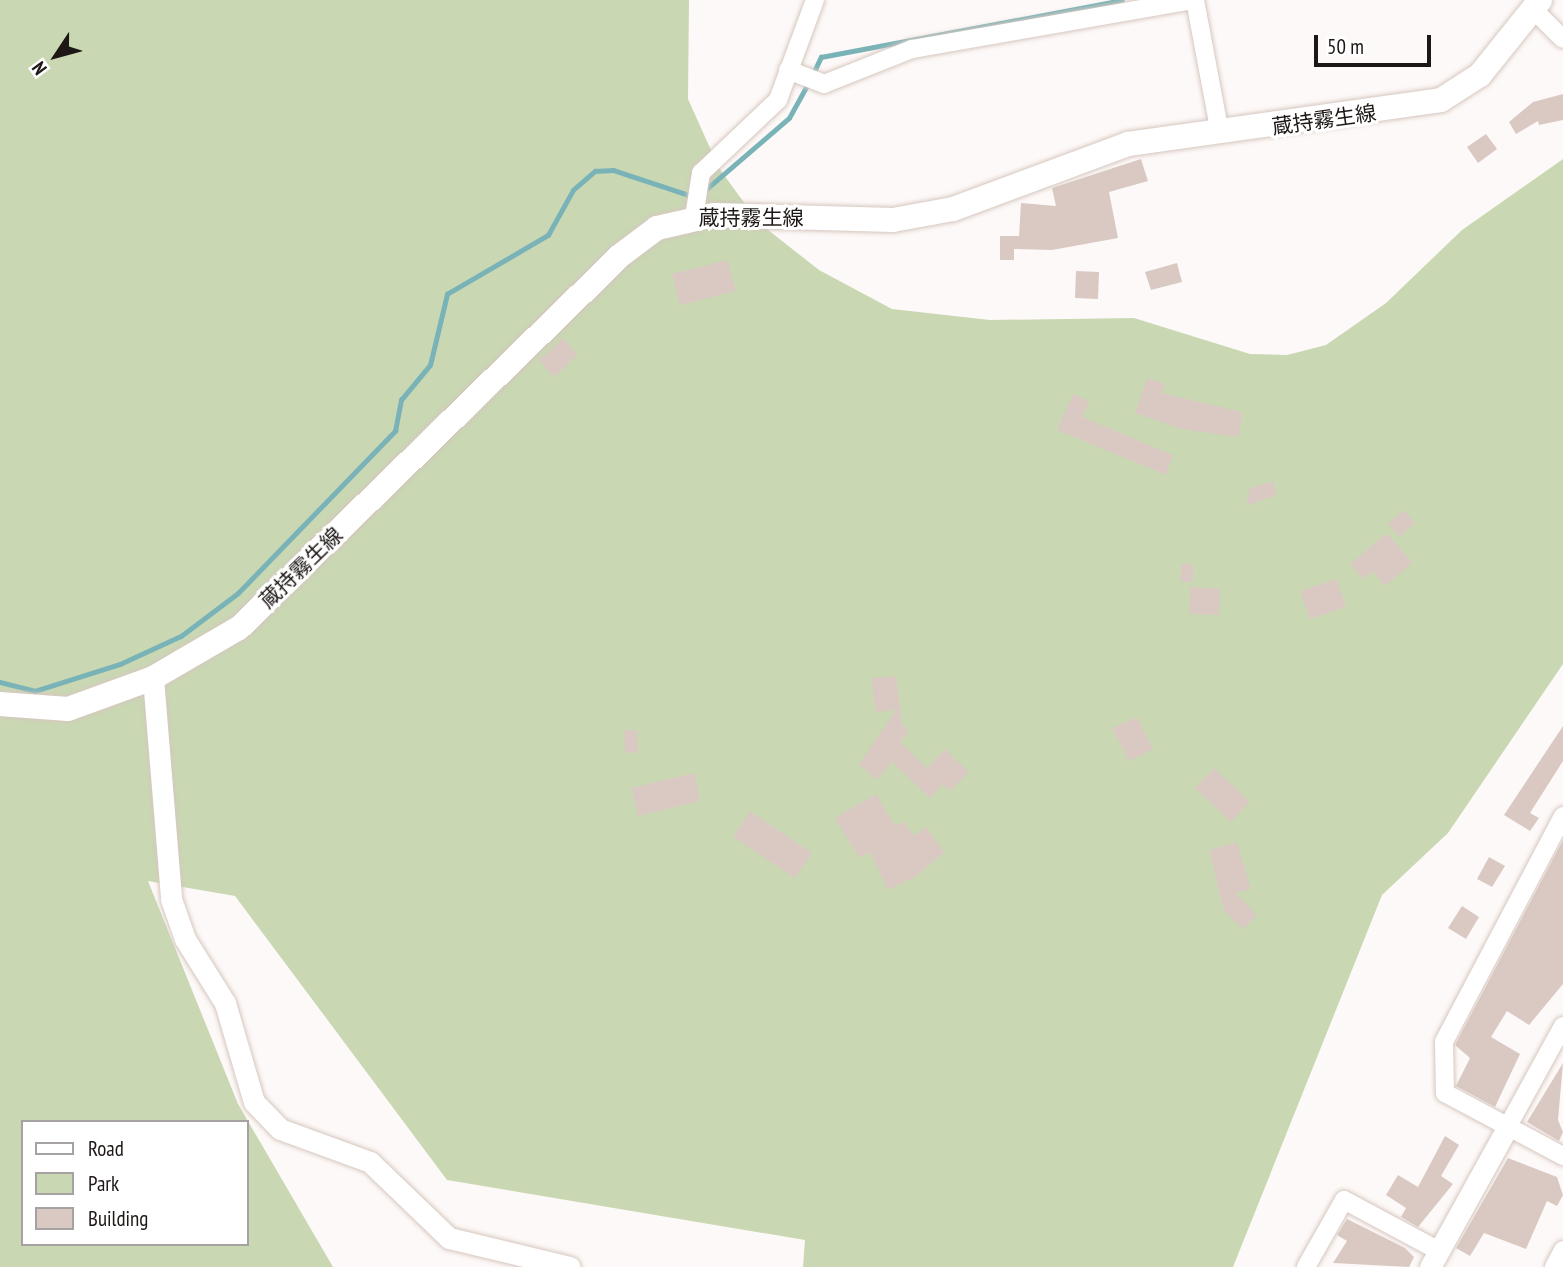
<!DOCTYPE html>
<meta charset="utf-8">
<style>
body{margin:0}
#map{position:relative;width:1563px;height:1267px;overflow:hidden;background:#fdf9f8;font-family:"PT Sans Narrow","Noto Sans JP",sans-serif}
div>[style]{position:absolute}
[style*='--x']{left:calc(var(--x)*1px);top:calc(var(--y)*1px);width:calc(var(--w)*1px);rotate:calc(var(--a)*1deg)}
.green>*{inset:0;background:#c9d8b3}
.stream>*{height:4.5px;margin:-2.25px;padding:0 2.25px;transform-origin:2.25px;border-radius:2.25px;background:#79b3b8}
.building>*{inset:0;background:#d9c9c2}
.roads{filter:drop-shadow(0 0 2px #d6c7bf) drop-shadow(0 0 2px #d6c7bf)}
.minor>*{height:18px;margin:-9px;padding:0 9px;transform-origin:9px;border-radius:9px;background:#fff}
.tertiary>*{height:21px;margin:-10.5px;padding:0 10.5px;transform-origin:10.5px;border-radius:10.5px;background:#fff}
.secondary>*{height:24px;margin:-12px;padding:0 12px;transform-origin:12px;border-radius:12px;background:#fff}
span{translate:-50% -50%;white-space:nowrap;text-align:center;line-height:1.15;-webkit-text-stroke:6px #fff;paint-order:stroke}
.street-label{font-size:21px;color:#1d1715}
.legend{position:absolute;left:21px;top:1120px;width:228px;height:126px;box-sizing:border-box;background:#fff;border:2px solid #a5a2a1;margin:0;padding:9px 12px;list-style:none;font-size:21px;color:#1d1715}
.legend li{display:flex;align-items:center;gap:14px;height:35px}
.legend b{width:35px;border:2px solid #a5a2a1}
.north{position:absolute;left:21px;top:21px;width:70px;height:70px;-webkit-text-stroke:5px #fff;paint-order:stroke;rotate:234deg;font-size:19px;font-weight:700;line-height:28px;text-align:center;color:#1d1715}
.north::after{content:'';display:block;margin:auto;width:24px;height:32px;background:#1d1715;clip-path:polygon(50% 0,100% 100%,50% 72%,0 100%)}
.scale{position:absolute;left:1314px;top:35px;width:117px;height:32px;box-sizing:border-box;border:4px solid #1d1715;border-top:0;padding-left:9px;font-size:21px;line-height:24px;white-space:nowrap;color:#1d1715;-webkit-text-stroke:5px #fff;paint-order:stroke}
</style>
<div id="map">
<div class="green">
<div style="clip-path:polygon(evenodd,0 0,689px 0,688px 99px,719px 168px,758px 222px,819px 270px,892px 309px,990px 320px,1134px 318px,1250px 354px,1287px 355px,1326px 345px,1386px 303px,1462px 230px,1563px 159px,1563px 664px,1448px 833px,1382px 895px,1233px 1267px,803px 1267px,805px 1240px,447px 1180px,235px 896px,148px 881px,238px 1104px,333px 1267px,0 1267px,0 0,23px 1122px,247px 1122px,247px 1244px,23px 1244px,23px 1122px)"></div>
</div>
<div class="stream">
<div style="--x:812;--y:76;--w:21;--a:-65"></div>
<div style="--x:821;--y:57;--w:306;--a:-10.7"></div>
<div style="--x:703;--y:192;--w:113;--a:-40.7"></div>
<div style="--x:789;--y:118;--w:39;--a:-61"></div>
<div style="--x:0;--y:682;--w:36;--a:14"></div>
<div style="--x:35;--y:691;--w:89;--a:-17.6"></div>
<div style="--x:120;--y:664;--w:67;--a:-24.7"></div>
<div style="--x:181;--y:636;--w:71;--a:-37"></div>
<div style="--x:238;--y:593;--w:226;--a:-45.9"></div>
<div style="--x:395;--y:431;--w:32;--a:-79"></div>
<div style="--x:401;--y:400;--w:45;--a:-50.4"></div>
<div style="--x:430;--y:365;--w:73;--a:-76.5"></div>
<div style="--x:447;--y:294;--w:117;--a:-30.3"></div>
<div style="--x:548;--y:235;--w:51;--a:-60.9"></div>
<div style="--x:573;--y:190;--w:29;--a:-41"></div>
<div style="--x:595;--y:171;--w:18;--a:-3"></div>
<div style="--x:613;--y:170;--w:83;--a:18.2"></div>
</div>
<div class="building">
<div style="clip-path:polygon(1563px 94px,1563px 120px,1539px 125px,1538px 121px,1516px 134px,1509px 122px,1533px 102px)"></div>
<div style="clip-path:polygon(1486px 134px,1497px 149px,1478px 163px,1467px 147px)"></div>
<div style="clip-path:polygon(1141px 159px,1148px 181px,1109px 192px,1118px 238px,1052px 250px,1014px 249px,1014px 260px,1000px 260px,1000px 236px,1019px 236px,1021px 203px,1056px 206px,1052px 188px)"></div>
<div style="clip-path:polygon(727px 260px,736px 291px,680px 305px,672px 274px)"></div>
<div style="clip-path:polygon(1177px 263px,1182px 282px,1151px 290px,1145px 272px)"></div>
<div style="clip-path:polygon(1076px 271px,1099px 272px,1098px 299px,1075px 298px)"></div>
<div style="clip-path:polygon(563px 338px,578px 355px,554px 377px,539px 360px)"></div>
<div style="clip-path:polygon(1147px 378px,1165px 384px,1161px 393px,1242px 412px,1239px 437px,1182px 429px,1135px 413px)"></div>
<div style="clip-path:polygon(1073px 394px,1089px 401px,1082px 417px,1173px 455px,1166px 475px,1057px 430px)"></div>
<div style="clip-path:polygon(1273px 481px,1276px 495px,1246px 506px,1250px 488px)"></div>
<div style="clip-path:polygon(1404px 510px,1415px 523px,1399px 537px,1388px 524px)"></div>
<div style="clip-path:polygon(1387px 533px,1412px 563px,1385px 586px,1372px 571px,1363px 579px,1350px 564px)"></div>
<div style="clip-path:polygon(1181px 564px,1193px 564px,1193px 582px,1181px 582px)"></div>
<div style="clip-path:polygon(1337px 579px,1346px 607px,1310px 619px,1300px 591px)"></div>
<div style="clip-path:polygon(1190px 587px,1220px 589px,1219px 615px,1189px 614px)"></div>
<div style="clip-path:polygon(896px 676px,902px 724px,909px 731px,900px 742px,927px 768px,945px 749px,969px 772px,950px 791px,943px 784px,930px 798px,892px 762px,877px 780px,859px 764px,896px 710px,876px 712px,871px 678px)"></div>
<div style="clip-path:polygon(1137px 717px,1153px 749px,1129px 761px,1112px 728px)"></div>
<div style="clip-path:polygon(1563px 726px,1563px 761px,1530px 813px,1539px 818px,1530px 831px,1504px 815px)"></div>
<div style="clip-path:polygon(624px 730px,637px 730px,638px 752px,625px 753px)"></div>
<div style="clip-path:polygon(1214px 768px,1250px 802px,1231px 822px,1195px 788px)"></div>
<div style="clip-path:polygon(694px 773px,700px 801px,638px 816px,631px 788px)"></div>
<div style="clip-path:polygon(876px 794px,895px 826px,903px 821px,914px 836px,926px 827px,944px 852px,917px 876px,888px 890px,870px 852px,859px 858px,835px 818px)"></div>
<div style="clip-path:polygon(750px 811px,812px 853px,795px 878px,733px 837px)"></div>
<div style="clip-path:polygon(1563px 840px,1563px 984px,1529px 1025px,1507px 1011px,1491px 1037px,1520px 1054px,1495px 1107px,1456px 1086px,1470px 1058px,1455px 1045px)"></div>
<div style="clip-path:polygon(1237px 842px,1251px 889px,1235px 893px,1257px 915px,1243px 929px,1224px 911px,1209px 850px)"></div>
<div style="clip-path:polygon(1489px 857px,1505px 866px,1492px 887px,1477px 879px)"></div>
<div style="clip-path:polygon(1462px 906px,1479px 917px,1466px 939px,1448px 928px)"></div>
<div style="clip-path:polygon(1563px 1063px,1558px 1120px,1563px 1132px,1559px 1141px,1527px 1122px)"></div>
<div style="clip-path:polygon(1445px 1136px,1459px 1145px,1441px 1176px,1453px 1184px,1418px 1227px,1401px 1217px,1406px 1208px,1386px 1195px,1398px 1175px,1418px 1187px)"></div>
<div style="clip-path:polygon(1508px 1158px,1557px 1177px,1563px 1195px,1557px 1206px,1547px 1201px,1526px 1249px,1484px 1233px,1470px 1256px,1456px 1248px)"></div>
<div style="clip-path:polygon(1347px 1219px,1405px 1248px,1414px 1257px,1409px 1267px,1333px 1263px,1347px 1241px,1337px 1235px)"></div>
</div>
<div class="roads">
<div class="minor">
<div style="--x:1195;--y:0;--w:136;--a:79.4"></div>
<div style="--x:1533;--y:9;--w:42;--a:45"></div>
<div style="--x:788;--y:70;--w:39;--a:21"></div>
<div style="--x:824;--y:84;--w:95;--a:-21.7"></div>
<div style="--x:912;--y:49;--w:284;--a:-9.9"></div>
<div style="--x:694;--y:217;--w:45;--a:-81"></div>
<div style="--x:701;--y:173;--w:106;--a:-43.5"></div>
<div style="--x:778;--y:100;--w:107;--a:-69.7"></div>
<div style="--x:1563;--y:816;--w:255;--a:117.8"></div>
<div style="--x:1444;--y:1042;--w:51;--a:88.9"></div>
<div style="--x:1445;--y:1093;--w:134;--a:28.1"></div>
<div style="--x:1508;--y:1126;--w:114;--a:-61.2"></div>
<div style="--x:1306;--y:1267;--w:77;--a:-60.4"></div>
<div style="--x:1344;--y:1200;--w:108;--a:28.2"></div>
<div style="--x:1554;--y:1267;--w:19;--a:-62"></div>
</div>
<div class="tertiary">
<div style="--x:153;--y:678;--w:222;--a:85.3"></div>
<div style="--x:171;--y:899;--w:42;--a:70.7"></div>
<div style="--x:185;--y:939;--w:75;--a:58"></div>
<div style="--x:225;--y:1003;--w:103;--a:73.7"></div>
<div style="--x:254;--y:1102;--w:37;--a:46"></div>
<div style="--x:280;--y:1129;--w:96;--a:20.1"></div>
<div style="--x:370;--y:1162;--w:110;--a:43.9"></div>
<div style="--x:449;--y:1238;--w:124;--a:13.5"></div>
<div style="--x:1430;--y:1267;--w:161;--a:-61"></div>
</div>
<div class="secondary">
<div style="--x:0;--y:704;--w:68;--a:4.2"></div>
<div style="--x:68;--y:709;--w:90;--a:-20"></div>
<div style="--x:153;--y:678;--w:99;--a:-30.2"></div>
<div style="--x:239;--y:628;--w:534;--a:-44.32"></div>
<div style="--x:621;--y:255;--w:45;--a:-36.9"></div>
<div style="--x:657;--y:228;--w:58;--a:-12.8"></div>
<div style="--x:714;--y:215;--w:179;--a:1.6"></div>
<div style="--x:893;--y:220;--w:61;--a:-10.4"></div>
<div style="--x:953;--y:209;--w:187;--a:-20.4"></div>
<div style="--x:1128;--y:144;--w:316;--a:-8"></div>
<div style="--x:1441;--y:100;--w:46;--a:-32.7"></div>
<div style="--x:1480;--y:75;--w:96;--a:-51.3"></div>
</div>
</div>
<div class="street-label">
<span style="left:1324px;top:120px;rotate:-8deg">蔵持霧生線</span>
<span style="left:751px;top:218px">蔵持霧生線</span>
<span style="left:301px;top:568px;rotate:-44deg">蔵持霧生線</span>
</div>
<ul class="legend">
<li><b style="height:9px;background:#fff"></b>Road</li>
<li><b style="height:19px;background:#c9d8b3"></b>Park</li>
<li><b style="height:19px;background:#d9c9c2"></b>Building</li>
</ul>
<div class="north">N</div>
<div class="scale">50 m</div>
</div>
